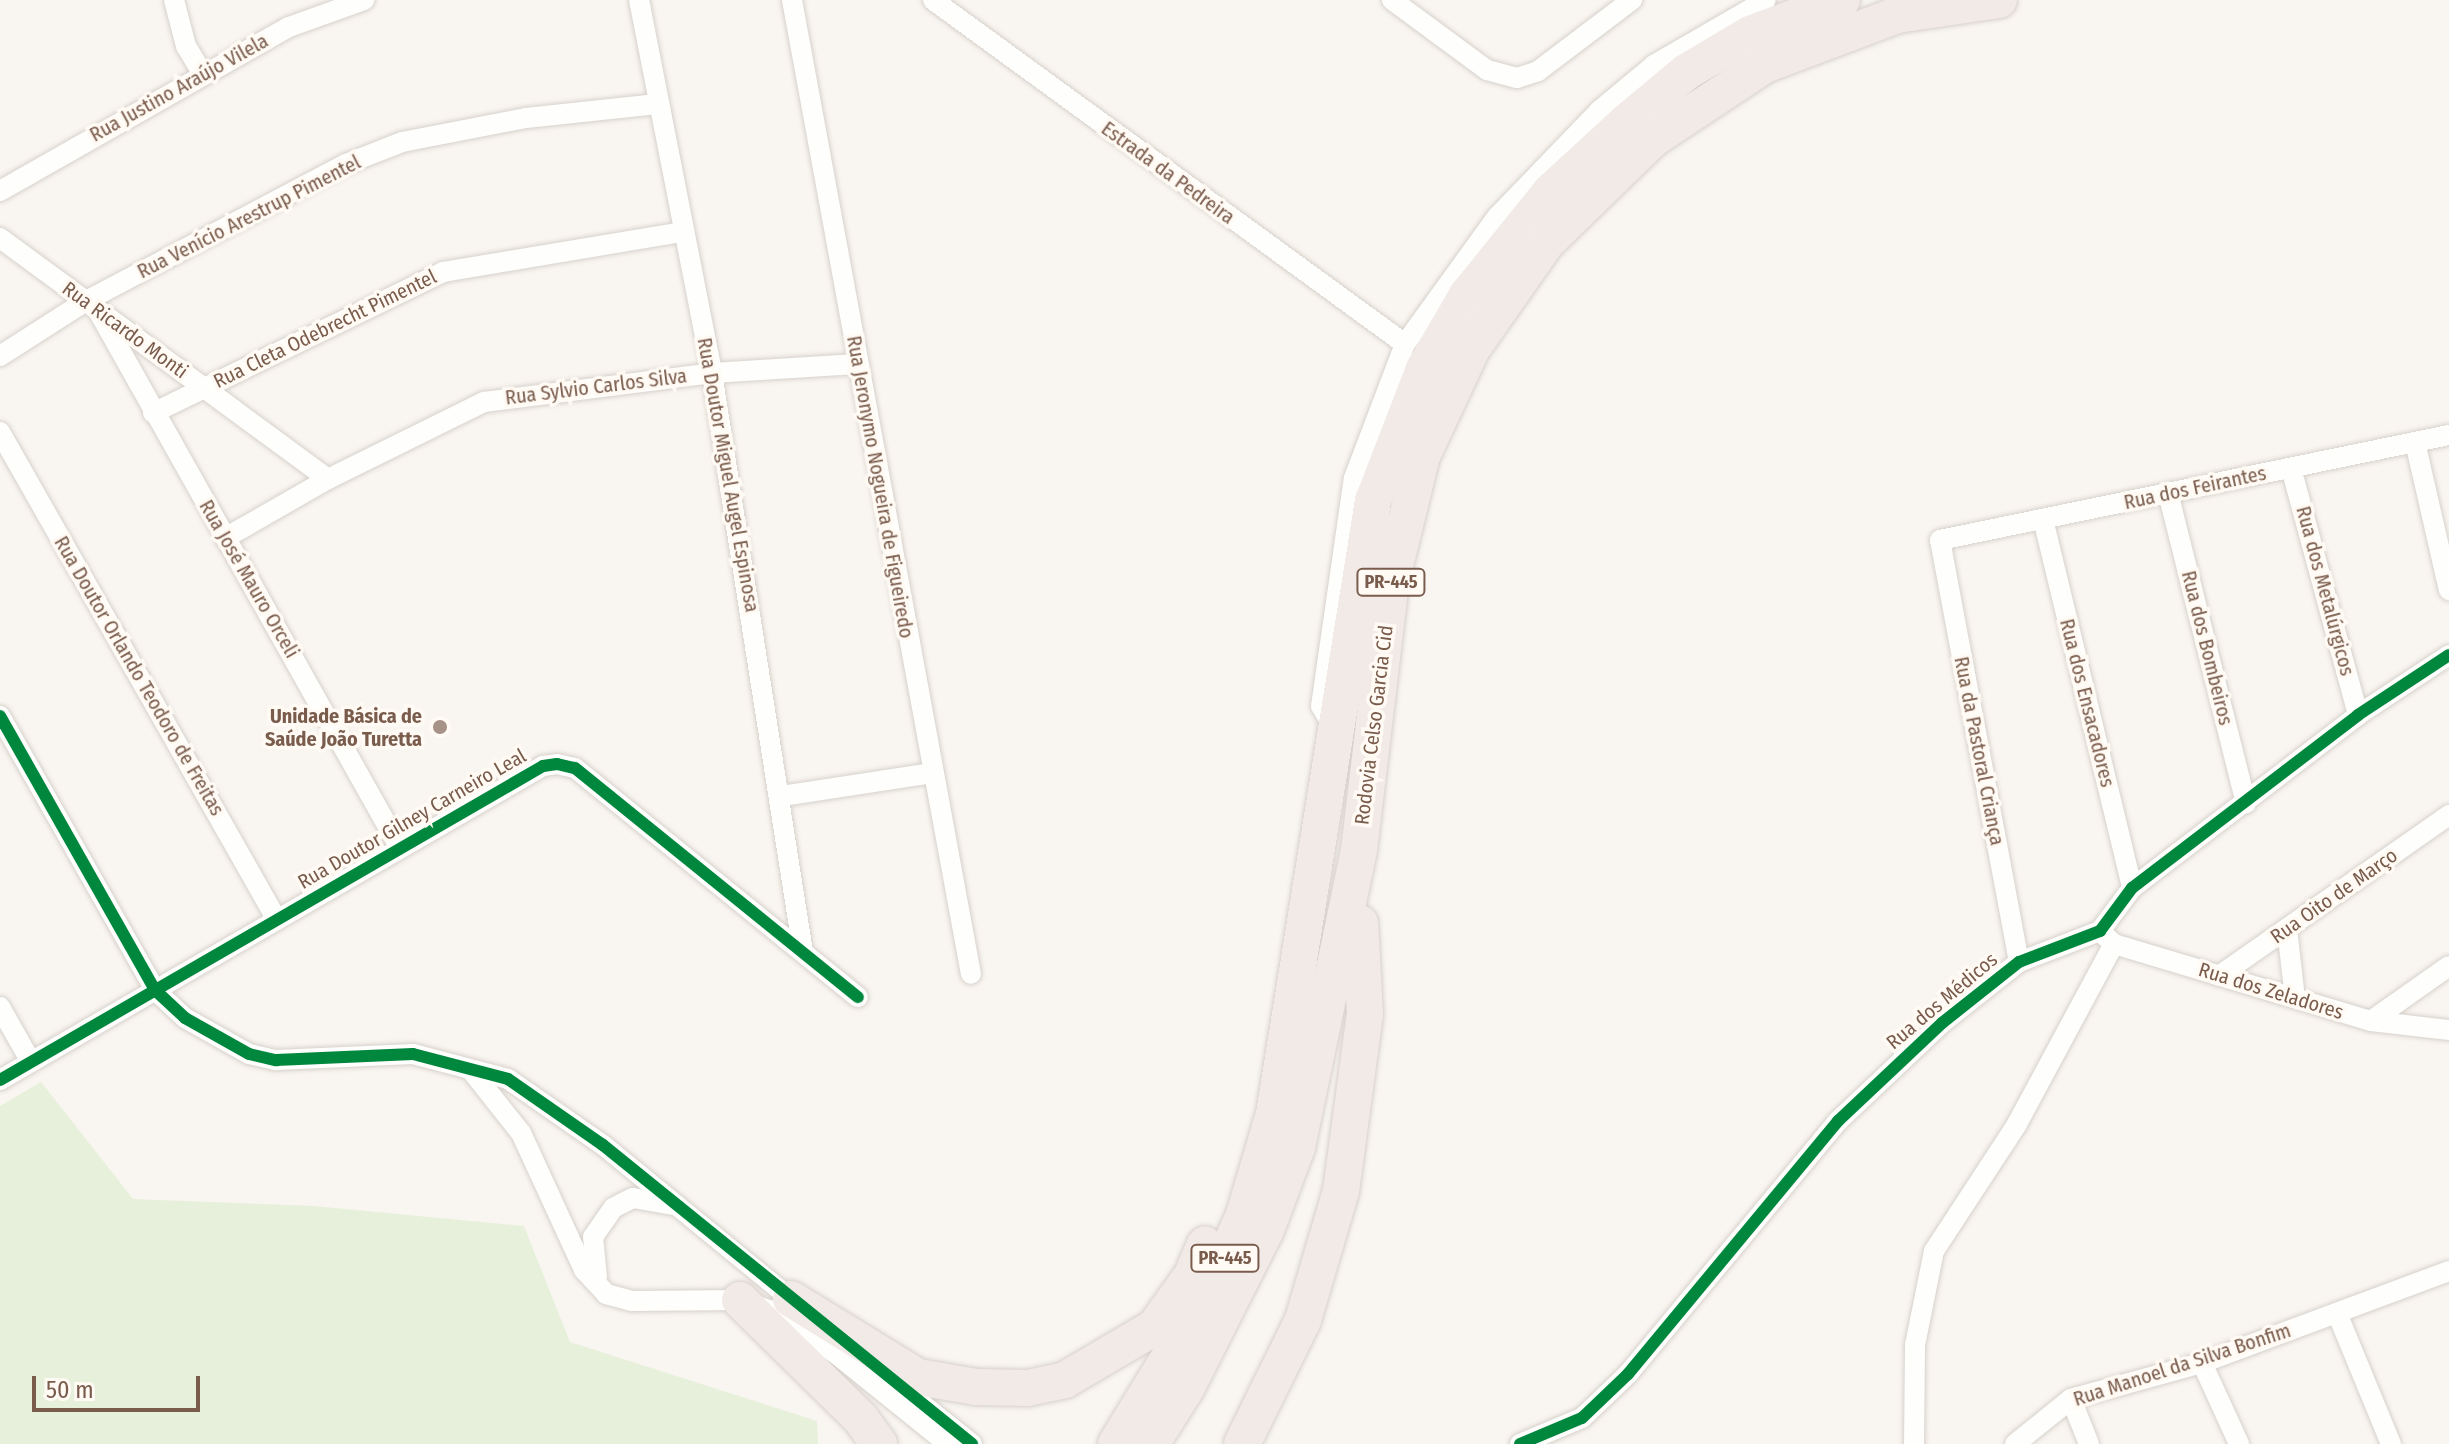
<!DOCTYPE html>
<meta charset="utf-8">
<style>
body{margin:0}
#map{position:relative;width:2449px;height:1444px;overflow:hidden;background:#f9f5f0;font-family:"Fira Sans Condensed",sans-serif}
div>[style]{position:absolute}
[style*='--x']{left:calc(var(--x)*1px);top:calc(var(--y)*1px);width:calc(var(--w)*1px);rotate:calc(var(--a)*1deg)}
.green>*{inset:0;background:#e7f0db}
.roads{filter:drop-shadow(0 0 2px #d7d1cb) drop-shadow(0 0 2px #d7d1cb)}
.minor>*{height:20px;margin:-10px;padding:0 10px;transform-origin:10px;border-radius:10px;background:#fefefd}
.motorway>*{height:36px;margin:-18px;padding:0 18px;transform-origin:18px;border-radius:18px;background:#f2eae7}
.cycleway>*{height:12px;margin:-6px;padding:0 6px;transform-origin:6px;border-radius:6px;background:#00873e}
.dots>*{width:22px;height:22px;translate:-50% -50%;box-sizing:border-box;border:4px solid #fffaf3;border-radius:50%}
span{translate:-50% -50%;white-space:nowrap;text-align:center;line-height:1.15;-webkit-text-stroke:7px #fffaf3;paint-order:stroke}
.shield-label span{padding:2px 6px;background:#fffaf3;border:2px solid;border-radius:6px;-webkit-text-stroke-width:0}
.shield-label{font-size:18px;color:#7a5c4d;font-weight:700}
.street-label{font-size:20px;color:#7a5c4d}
.poi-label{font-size:20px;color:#7a5c4d;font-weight:700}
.right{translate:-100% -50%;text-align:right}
.scale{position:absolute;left:32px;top:1376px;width:168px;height:36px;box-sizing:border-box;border:4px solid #7a5c4d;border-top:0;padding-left:10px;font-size:24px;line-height:28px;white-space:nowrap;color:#7a5c4d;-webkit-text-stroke:6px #fffaf3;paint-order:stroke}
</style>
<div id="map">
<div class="green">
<div style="clip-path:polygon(41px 1082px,133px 1199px,314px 1206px,524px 1226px,570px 1342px,817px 1421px,818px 1444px,0 1444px,0 1106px)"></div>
</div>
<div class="roads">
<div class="minor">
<div style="--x:174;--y:0;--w:48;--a:75.4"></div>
<div style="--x:186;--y:46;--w:31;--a:59"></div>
<div style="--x:639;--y:0;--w:380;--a:78.9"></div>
<div style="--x:712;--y:373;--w:586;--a:81.07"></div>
<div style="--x:792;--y:0;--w:990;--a:79.59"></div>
<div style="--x:933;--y:0;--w:584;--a:36.09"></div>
<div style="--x:1392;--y:0;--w:118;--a:36.4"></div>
<div style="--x:1487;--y:70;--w:31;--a:15"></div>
<div style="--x:1517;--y:78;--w:22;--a:-18"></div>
<div style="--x:1538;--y:71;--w:118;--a:-37.1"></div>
<div style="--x:0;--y:191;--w:332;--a:-29.6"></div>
<div style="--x:289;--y:27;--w:80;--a:-19.8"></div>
<div style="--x:0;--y:238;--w:407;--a:36.3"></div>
<div style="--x:97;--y:309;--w:618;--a:60.66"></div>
<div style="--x:0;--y:356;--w:102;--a:-32.6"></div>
<div style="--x:86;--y:301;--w:294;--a:-27.8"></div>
<div style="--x:346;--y:164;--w:60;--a:-21.4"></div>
<div style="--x:402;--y:142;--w:126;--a:-11"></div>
<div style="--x:526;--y:118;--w:132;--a:-6.1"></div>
<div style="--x:153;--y:413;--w:322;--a:-25.9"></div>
<div style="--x:443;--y:272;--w:243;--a:-9.5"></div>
<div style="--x:0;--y:432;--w:561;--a:60.42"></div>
<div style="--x:2415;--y:442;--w:152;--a:77.1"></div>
<div style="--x:2291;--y:468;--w:256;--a:74.8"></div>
<div style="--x:2168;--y:493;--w:320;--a:75.9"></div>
<div style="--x:2043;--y:519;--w:380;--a:76.4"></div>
<div style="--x:225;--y:538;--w:119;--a:-29.8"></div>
<div style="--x:328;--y:479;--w:174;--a:-26.3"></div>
<div style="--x:484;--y:402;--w:230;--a:-7.2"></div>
<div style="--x:712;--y:373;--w:145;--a:-3.6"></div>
<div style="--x:0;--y:716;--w:315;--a:60.5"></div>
<div style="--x:155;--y:990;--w:41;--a:43"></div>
<div style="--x:185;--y:1018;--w:73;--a:29.4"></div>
<div style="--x:249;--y:1054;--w:28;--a:13"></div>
<div style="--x:276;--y:1060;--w:137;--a:-2.5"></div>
<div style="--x:413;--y:1054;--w:98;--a:14.7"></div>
<div style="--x:508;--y:1079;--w:116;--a:34.8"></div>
<div style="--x:603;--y:1145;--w:251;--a:39.3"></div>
<div style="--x:1336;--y:731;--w:29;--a:-121"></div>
<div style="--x:1321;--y:706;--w:230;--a:-81.8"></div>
<div style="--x:1354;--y:478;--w:143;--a:-69.2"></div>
<div style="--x:1405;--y:344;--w:157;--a:-54.1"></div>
<div style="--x:1497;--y:217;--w:147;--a:-46.1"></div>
<div style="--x:1599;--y:111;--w:72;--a:-39.9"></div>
<div style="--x:1654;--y:65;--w:129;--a:-30.1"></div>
<div style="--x:782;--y:796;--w:152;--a:-8.7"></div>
<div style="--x:2287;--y:929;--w:69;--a:83.4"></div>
<div style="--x:2104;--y:935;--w:13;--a:42"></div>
<div style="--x:2114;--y:944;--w:268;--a:16.7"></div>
<div style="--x:2371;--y:1021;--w:79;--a:6.6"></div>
<div style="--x:2019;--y:962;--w:429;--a:-100.6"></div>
<div style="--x:1940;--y:540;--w:520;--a:-11.66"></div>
<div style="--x:2219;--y:976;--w:281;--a:-35"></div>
<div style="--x:0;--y:1007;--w:63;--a:60.6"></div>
<div style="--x:2371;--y:1021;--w:95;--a:-35.2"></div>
<div style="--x:471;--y:1070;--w:80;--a:51.6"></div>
<div style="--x:521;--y:1133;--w:151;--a:65.3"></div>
<div style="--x:584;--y:1270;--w:33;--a:47"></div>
<div style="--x:606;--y:1294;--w:27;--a:15"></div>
<div style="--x:632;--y:1301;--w:108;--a:-0.5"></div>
<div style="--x:740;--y:1300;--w:31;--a:19"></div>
<div style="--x:769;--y:1310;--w:79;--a:33.1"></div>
<div style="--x:835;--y:1353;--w:145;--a:38.8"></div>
<div style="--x:0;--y:1080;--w:627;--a:-30.04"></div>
<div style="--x:543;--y:766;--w:14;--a:-8"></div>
<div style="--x:557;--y:764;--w:18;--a:13"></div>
<div style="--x:575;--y:768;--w:364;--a:39"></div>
<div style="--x:597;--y:1277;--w:40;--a:-95.7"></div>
<div style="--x:593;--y:1237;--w:35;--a:-55"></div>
<div style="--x:613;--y:1208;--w:22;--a:-27"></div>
<div style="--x:633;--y:1198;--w:42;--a:9.7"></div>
<div style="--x:2337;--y:1313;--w:142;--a:67.6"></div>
<div style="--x:2202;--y:1363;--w:89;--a:65.4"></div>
<div style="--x:882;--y:1372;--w:115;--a:38.7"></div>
<div style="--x:2071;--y:1399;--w:48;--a:68.2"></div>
<div style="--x:1520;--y:1444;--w:67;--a:-22.8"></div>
<div style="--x:1582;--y:1418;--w:64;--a:-43.7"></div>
<div style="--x:1628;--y:1374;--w:329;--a:-50.3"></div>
<div style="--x:1838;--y:1121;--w:143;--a:-43.3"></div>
<div style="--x:1942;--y:1023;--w:98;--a:-38.4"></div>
<div style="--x:2019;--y:962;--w:87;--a:-20.9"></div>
<div style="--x:2100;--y:931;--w:54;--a:-53.3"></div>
<div style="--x:2132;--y:888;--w:285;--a:-37.4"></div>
<div style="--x:2358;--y:715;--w:109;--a:-33.4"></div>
<div style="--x:1914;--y:1444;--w:99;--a:-89.4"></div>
<div style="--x:1915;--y:1345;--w:96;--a:-78.6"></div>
<div style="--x:1934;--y:1251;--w:152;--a:-56.8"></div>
<div style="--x:2017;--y:1124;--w:204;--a:-61.7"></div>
<div style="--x:2015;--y:1444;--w:72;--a:-38.8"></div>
<div style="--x:2071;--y:1399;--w:136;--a:-15.4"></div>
<div style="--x:2202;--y:1363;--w:264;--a:-20.4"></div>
</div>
<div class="motorway">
<div style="--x:791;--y:1299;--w:149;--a:31.6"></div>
<div style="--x:918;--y:1377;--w:59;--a:9.8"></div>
<div style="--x:976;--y:1387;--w:52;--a:1.1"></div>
<div style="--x:1028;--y:1388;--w:38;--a:-12"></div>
<div style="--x:1065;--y:1380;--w:104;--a:-30.5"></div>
<div style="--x:1155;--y:1327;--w:64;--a:-54.6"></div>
<div style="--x:1192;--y:1275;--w:33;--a:-67"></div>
<div style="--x:740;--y:1300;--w:170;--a:44.5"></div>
<div style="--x:861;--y:1419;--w:31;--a:54"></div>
<div style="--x:1116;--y:1444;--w:182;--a:-58.5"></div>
<div style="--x:1211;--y:1289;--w:81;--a:-66"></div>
<div style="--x:1244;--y:1215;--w:105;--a:-73.5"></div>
<div style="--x:1274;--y:1114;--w:621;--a:-80.83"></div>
<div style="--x:1373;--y:501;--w:142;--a:-68.9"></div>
<div style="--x:1424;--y:369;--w:86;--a:-59.8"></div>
<div style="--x:1467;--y:295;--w:132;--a:-51.1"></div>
<div style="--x:1550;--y:192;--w:103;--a:-42.6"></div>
<div style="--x:1626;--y:122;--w:78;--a:-39.8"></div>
<div style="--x:1686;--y:72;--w:74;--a:-30.7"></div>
<div style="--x:1750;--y:34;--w:98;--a:-20.3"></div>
<div style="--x:1151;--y:1444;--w:67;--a:-57.7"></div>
<div style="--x:1187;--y:1387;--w:176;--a:-63.3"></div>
<div style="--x:1266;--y:1230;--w:89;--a:-69.5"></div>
<div style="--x:1297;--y:1147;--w:303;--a:-78.2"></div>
<div style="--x:1359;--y:850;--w:270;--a:-83.2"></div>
<div style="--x:1391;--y:582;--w:130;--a:-76.2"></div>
<div style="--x:1422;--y:456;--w:118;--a:-65"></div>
<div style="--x:1472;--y:349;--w:131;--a:-55"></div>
<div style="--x:1547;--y:242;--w:148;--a:-44.2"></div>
<div style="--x:1653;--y:139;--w:134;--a:-33.5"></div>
<div style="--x:1765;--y:65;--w:141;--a:-20.7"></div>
<div style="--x:1897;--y:15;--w:103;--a:-8.4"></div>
<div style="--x:1242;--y:1444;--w:138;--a:-63.8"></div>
<div style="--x:1303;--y:1320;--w:134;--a:-73.6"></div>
<div style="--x:1341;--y:1191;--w:179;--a:-82.3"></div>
<div style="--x:1365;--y:1014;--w:91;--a:-93.1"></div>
</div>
</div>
<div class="cycleway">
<div style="--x:0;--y:716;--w:315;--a:60.5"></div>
<div style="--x:155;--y:990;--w:41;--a:43"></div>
<div style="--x:185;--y:1018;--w:73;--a:29.4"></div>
<div style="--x:249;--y:1054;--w:28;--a:13"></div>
<div style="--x:276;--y:1060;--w:137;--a:-2.5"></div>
<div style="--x:413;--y:1054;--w:98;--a:14.7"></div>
<div style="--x:508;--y:1079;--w:116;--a:34.8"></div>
<div style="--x:603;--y:1145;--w:475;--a:39"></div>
<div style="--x:0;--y:1080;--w:627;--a:-30.04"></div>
<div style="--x:543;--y:766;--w:14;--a:-8"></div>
<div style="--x:557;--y:764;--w:18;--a:13"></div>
<div style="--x:575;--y:768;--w:364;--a:39"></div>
<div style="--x:1520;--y:1444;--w:67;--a:-22.8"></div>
<div style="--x:1582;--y:1418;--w:64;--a:-43.7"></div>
<div style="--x:1628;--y:1374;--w:329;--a:-50.3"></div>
<div style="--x:1838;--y:1121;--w:143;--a:-43.3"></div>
<div style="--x:1942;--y:1023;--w:98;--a:-38.4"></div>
<div style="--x:2019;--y:962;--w:87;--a:-20.9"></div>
<div style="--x:2100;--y:931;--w:54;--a:-53.3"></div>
<div style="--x:2132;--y:888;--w:285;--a:-37.4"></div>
<div style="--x:2358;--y:715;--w:109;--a:-33.4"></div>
</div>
<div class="dots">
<div style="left:440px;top:727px;background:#a69286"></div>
</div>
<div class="shield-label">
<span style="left:1391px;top:582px">PR-445</span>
<span style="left:1225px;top:1258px">PR-445</span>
</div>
<div class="street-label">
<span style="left:179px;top:88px;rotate:-29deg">Rua Justino Araújo Vilela</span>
<span style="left:1168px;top:173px;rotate:36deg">Estrada da Pedreira</span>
<span style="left:249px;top:217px;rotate:-27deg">Rua Venício Arestrup Pimentel</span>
<span style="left:325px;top:329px;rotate:-26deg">Rua Cleta Odebrecht Pimentel</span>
<span style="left:125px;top:330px;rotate:36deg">Rua Ricardo Monti</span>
<span style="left:596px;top:387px;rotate:-7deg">Rua Sylvio Carlos Silva</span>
<span style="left:728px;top:475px;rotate:80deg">Rua Doutor Miguel Augel Espinosa</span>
<span style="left:880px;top:487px;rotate:80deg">Rua Jeronymo Nogueira de Figueiredo</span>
<span style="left:2195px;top:488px;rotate:-12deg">Rua dos Feirantes</span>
<span style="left:249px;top:579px;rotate:60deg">Rua José Mauro Orceli</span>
<span style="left:2325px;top:591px;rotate:75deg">Rua dos Metalúrgicos</span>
<span style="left:2207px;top:648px;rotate:76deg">Rua dos Bombeiros</span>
<span style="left:139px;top:676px;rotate:60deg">Rua Doutor Orlando Teodoro de Freitas</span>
<span style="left:2087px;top:703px;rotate:76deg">Rua dos Ensacadores</span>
<span style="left:1374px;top:725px;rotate:-83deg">Rodovia Celso Garcia Cid</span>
<span style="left:1979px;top:751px;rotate:79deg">Rua da Pastoral Criança</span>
<span style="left:412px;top:819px;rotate:-30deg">Rua Doutor Gilney Carneiro Leal</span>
<span style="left:2334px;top:896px;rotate:-35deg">Rua Oito de Março</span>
<span style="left:2271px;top:991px;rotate:17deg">Rua dos Zeladores</span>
<span style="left:1942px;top:1001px;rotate:-40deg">Rua dos Médicos</span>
<span style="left:2182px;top:1365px;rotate:-18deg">Rua Manoel da Silva Bonfim</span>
</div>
<div class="poi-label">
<span class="right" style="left:422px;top:728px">Unidade Básica de<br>Saúde João Turetta</span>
</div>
<div class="scale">50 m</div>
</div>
